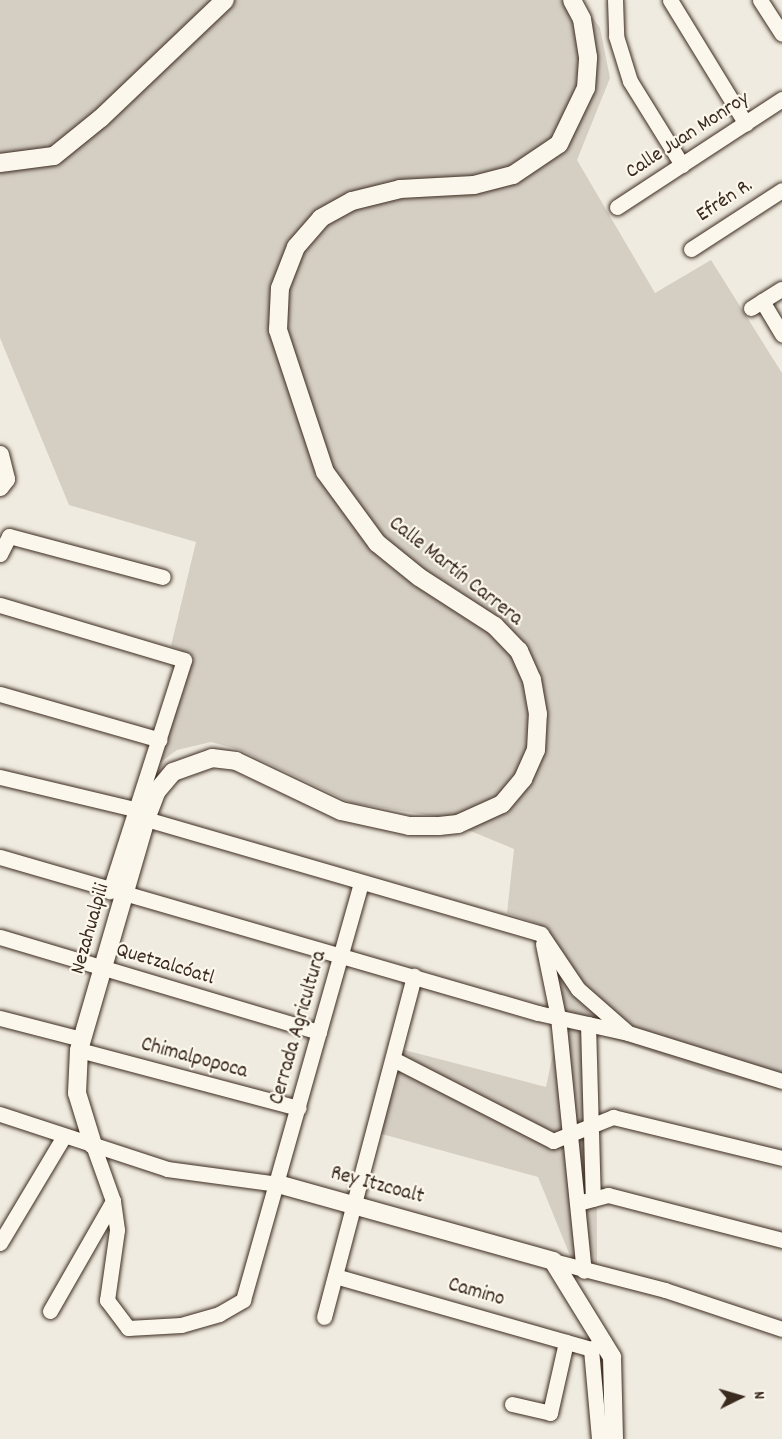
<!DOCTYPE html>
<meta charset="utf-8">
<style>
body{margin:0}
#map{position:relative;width:782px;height:1439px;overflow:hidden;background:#f0ebe0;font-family:Dekko,sans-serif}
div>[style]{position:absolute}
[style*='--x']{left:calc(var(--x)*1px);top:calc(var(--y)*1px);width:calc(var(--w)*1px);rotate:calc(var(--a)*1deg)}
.green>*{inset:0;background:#d5cec3}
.roads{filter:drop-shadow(0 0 2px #3b2a1e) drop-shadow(0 0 2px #3b2a1e)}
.minor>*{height:15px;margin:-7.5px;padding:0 7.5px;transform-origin:7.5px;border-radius:7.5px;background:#fbf7ec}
.tertiary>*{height:18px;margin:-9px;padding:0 9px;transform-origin:9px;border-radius:9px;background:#fbf7ec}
span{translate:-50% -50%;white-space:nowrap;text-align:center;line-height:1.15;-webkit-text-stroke:4.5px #fbf7ec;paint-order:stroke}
.street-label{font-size:21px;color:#3b2a1e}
.north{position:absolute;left:710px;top:1367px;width:60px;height:60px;-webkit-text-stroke:4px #fbf7ec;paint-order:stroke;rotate:85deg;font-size:16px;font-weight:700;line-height:24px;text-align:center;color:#3b2a1e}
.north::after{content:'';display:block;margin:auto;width:21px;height:27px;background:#3b2a1e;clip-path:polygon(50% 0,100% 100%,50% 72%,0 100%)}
</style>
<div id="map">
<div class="green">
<div style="clip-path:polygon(0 0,580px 0,600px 28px,610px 78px,577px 160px,655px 293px,711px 260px,782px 373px,782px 1089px,718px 1075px,596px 1033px,597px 1267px,573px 1263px,538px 1177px,371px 1131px,393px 1047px,546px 1087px,560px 1021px,552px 962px,539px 924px,507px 913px,514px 849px,434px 816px,352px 803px,240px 750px,211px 742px,177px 750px,156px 765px,184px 690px,190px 654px,171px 646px,196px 542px,69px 505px,0 338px)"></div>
</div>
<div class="roads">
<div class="minor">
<div style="--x:615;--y:0;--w:36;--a:88"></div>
<div style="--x:616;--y:36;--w:47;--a:72.7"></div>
<div style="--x:630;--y:81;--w:99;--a:58.2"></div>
<div style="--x:670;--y:0;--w:145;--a:58.5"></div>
<div style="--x:760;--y:0;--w:40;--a:57.1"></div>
<div style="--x:617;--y:207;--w:197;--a:-33.2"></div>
<div style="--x:691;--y:249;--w:108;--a:-33"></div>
<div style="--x:762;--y:301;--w:39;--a:59"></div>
<div style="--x:751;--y:308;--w:36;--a:-32"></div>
<div style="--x:0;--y:554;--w:20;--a:-63"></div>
<div style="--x:9;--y:536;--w:159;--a:14.9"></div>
<div style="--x:0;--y:605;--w:192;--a:16.6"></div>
<div style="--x:184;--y:660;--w:243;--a:107.8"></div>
<div style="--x:0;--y:694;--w:166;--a:16"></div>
<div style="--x:0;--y:777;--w:138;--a:13.4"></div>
<div style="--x:146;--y:819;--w:411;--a:16.2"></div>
<div style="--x:541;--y:934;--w:66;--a:56.1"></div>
<div style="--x:578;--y:989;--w:64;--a:41.2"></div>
<div style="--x:0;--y:857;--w:560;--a:16.17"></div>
<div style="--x:538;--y:1013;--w:92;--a:12.5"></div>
<div style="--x:628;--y:1033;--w:161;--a:17.3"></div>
<div style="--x:0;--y:937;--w:333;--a:16.6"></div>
<div style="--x:543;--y:944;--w:75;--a:78.4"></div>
<div style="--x:558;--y:1017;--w:255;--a:84.2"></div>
<div style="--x:0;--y:1018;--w:84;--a:14.5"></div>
<div style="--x:588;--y:1024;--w:175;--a:88.4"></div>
<div style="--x:79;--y:1050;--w:227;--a:14.8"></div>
<div style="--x:393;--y:1059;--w:180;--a:27.1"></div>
<div style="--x:553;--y:1141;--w:65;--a:-21.8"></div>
<div style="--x:613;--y:1117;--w:174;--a:13.6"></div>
<div style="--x:0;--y:1114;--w:176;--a:18.2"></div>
<div style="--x:167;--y:1169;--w:112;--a:7.7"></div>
<div style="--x:93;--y:1145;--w:59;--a:70.3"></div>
<div style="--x:113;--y:1201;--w:29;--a:82"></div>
<div style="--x:117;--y:1230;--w:71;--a:98.1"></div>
<div style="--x:107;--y:1300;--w:35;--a:53"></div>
<div style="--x:128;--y:1328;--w:53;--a:-3.2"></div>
<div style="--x:181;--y:1325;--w:40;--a:-16"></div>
<div style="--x:219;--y:1314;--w:28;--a:-30"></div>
<div style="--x:243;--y:1300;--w:433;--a:-74.2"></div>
<div style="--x:578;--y:1203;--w:31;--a:-15"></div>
<div style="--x:608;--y:1195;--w:180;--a:14.5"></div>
<div style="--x:0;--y:1243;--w:125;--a:-59.1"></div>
<div style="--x:553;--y:1261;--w:116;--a:14.5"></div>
<div style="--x:665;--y:1290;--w:123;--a:18.4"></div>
<div style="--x:335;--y:1276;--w:266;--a:15.9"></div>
<div style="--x:591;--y:1349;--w:15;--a:-28"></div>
<div style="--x:50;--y:1311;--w:127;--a:-60.2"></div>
<div style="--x:324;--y:1317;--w:353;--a:-75.2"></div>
<div style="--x:591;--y:1349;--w:90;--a:84.9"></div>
<div style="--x:512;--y:1404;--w:39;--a:13"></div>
<div style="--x:550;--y:1413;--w:73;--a:-77.3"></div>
</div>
<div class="tertiary">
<div style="--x:0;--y:163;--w:54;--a:-7.4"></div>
<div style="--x:54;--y:156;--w:60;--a:-39"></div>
<div style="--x:101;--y:118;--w:171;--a:-43.6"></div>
<div style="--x:0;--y:455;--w:25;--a:76"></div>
<div style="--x:6;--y:479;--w:10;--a:127"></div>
<div style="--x:93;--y:1145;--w:54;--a:-107.1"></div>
<div style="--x:77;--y:1093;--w:43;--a:-87.3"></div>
<div style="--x:79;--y:1050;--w:241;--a:-73.8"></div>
<div style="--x:146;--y:819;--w:30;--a:-69"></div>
<div style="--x:157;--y:791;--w:25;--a:-50"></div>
<div style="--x:173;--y:772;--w:41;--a:-19.7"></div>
<div style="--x:212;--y:758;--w:24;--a:7"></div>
<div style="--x:236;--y:761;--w:116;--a:25.5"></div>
<div style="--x:341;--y:811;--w:70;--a:12.4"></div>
<div style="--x:409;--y:826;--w:30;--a:0"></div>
<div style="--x:439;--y:826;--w:19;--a:-6"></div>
<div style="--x:458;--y:824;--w:48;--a:-24.4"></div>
<div style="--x:502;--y:804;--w:33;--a:-50"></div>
<div style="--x:523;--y:779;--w:32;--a:-66"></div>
<div style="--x:536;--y:750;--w:36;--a:-87"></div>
<div style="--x:538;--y:714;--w:35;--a:-100"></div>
<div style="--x:532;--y:680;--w:32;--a:-114"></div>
<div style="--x:519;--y:651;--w:35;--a:-134"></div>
<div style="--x:495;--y:626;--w:90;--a:-147.2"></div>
<div style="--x:419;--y:577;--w:54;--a:-141"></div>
<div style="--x:377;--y:543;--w:88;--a:-126.2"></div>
<div style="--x:325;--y:472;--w:150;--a:-108.3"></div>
<div style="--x:278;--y:330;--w:42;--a:-87.3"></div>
<div style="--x:280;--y:288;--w:44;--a:-68.7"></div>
<div style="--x:296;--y:247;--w:38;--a:-49"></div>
<div style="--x:321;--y:218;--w:35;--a:-29"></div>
<div style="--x:352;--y:201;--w:49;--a:-14"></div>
<div style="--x:400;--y:189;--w:74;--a:-3.1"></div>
<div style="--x:474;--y:185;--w:40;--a:-14.4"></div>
<div style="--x:513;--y:175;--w:55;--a:-34"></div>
<div style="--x:559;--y:144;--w:62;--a:-64.3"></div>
<div style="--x:586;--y:88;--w:31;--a:-86"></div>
<div style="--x:588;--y:57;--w:38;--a:-99"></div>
<div style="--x:582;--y:19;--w:21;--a:-118"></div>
<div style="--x:278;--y:1184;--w:286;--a:15.6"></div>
<div style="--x:553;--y:1261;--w:113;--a:58.4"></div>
<div style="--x:612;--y:1357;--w:82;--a:88.6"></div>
</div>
</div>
<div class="street-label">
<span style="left:688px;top:136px;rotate:-33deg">Calle Juan Monroy</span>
<span style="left:725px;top:201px;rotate:-33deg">Efrén R.</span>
<span style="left:455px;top:572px;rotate:38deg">Calle Martín Carrera</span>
<span style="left:91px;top:929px;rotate:-74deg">Nezahualpili</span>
<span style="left:165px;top:965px;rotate:17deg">Quetzalcóatl</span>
<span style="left:299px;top:1028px;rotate:-74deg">Cerrada Agricultura</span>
<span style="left:194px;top:1059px;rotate:15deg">Chimalpopoca</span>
<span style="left:377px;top:1186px;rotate:15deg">Rey Itzcoalt</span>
<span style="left:476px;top:1293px;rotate:16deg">Camino</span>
</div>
<div class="north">N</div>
</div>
